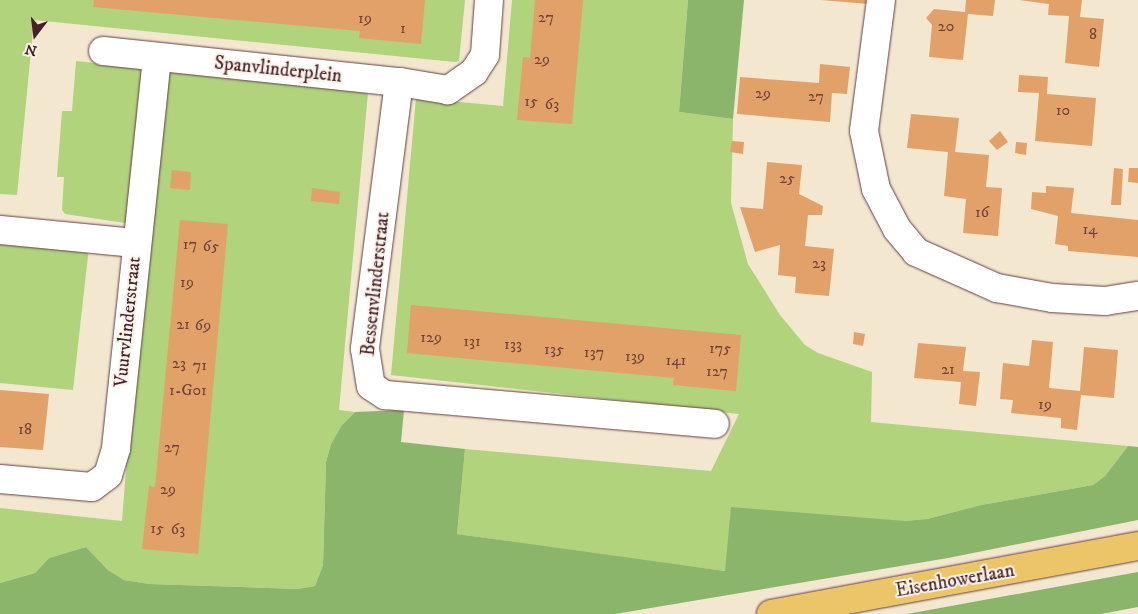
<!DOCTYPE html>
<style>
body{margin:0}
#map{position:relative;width:1138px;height:614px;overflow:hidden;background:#f3e7d0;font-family:"IM FELL DW Pica",serif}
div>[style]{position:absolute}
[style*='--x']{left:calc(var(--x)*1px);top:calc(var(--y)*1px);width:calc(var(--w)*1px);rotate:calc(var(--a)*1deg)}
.green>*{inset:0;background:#b0d37c}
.forest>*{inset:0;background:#8cb56c}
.building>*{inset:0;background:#e1a169}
.roads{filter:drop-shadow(0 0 1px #633d44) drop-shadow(0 0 1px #633d44)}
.minor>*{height:28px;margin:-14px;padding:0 14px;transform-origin:14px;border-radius:14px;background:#fff}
.major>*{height:28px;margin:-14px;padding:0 14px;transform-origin:14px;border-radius:14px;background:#edc569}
span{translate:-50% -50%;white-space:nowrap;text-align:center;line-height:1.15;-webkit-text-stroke:4px #f7f3e8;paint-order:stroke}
.number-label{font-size:16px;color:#70403a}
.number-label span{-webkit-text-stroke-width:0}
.street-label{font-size:19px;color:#4a1f2b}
.north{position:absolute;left:10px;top:10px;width:50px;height:50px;-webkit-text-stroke:4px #f7f3e8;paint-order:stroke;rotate:195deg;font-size:14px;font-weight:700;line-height:20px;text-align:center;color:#4a1f2b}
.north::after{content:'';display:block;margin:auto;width:18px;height:22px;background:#4a1f2b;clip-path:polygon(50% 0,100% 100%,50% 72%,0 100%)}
</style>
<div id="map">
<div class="green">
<div style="clip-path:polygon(0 0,465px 0,459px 61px,455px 62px,34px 20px,17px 195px,0 194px)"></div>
<div style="clip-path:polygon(512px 0,688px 0,679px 112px,733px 119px,731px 203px,748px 264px,780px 315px,805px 345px,818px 353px,872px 372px,871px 422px,1128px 446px,1105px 476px,1093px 485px,981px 505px,927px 519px,905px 521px,726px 571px,670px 564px,494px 610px,507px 541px,457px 534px,465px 449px,711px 471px,739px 414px,391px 375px,416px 98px,503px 106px)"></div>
<div style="clip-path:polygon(76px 61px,368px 93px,339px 410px,355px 412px,342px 425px,331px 444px,326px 462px,323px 565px,315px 586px,297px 589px,149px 584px,124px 580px,108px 570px,86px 547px,49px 558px,35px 573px,0 583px,0 508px,122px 521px,145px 226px,65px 214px,62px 210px,64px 177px,57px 177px,62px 111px,72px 111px)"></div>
<div style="clip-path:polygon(0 240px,89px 247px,73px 390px,0 383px)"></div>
</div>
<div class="forest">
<div style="clip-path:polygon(688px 0,744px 0,733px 119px,679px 112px)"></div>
<div style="clip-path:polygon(404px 410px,401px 442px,465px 449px,457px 534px,725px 571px,731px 507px,905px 521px,927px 519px,981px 505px,1093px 485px,1105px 476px,1128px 446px,1138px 447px,1138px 520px,948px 558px,615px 614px,0 614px,0 583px,35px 573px,49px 558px,86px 547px,108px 570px,124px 580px,149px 584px,297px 589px,315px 586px,323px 565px,326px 462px,331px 444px,342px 425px,355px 412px)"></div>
<div style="clip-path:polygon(1138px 572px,1138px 607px,1101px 614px,907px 614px)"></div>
</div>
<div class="building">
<div style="clip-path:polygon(94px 0,425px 0,421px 44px,359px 38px,360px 31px,93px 7px)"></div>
<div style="clip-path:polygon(535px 0,583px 0,572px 124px,517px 120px,523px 57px,530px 58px)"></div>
<div style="clip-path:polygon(821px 0,869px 0,868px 4px)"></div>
<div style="clip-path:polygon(966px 0,995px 0,993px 16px,968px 14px,963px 60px,929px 57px,932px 25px,926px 18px,934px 9px,965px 12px)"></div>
<div style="clip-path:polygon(1019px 0,1082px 0,1080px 17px,1104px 19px,1099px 67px,1065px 63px,1069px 16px,1048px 15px,1049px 4px)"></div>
<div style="clip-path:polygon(820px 64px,850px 67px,847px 94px,832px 93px,830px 122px,737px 114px,740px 77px,819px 83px)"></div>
<div style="clip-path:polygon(1019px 75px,1048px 77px,1047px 94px,1096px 98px,1092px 146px,1035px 141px,1039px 93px,1018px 92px)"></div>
<div style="clip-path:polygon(911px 114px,959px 118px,955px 152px,989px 155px,986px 187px,1002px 188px,998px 236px,963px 233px,966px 199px,944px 196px,948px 152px,907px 148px)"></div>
<div style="clip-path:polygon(1000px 131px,1008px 142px,997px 150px,989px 141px)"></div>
<div style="clip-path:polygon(732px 141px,744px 142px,743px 154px,730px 152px)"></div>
<div style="clip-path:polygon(1016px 142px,1027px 143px,1026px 155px,1015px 153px)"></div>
<div style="clip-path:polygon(767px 162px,802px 165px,799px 194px,823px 206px,822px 215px,808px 215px,805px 246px,834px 249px,829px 296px,795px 293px,796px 277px,778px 275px,780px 245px,755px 252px,740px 207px,763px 209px)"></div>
<div style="clip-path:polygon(1114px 168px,1123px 169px,1121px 205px,1111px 205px)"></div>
<div style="clip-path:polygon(1129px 168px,1138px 168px,1138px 183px,1128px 182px)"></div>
<div style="clip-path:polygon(172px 170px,191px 172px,190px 190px,170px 188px)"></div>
<div style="clip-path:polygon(1046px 186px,1074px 188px,1071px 213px,1138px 220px,1138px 257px,1068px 251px,1068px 246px,1055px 244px,1058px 216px,1031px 209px,1032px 192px,1046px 193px)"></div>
<div style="clip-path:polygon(312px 188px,340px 192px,339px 204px,311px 201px)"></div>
<div style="clip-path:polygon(180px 220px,228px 224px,198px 554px,142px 549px,149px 486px,155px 487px)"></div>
<div style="clip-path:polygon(411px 305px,741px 335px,736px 391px,673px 385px,674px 378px,407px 353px)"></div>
<div style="clip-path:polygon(854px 332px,865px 334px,863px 346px,853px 344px)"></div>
<div style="clip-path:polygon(1032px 340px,1053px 342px,1049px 388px,1080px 391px,1084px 347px,1118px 350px,1114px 398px,1081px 395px,1077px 430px,1061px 428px,1061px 418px,1011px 413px,1013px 400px,1000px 399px,1003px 363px,1029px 366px)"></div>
<div style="clip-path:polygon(918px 343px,966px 347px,963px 371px,980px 372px,976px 406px,959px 404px,961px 382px,914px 378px)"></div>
<div style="clip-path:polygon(0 390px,49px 394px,43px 450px,0 447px)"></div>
</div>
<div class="roads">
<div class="minor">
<div style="--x:489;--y:0;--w:55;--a:94.2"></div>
<div style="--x:485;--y:55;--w:20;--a:123"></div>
<div style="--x:474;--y:72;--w:32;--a:145"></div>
<div style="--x:448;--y:90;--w:50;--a:-170.7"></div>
<div style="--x:399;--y:82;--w:269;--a:97.3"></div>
<div style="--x:365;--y:349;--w:37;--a:81"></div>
<div style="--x:371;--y:386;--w:17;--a:33"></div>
<div style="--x:385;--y:395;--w:331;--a:5"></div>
<div style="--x:881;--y:0;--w:132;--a:97.4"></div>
<div style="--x:864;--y:131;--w:59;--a:78.3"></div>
<div style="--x:876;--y:189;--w:45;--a:62.3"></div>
<div style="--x:897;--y:229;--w:30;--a:50"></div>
<div style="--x:916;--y:252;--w:89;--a:24"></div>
<div style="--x:997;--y:288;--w:56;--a:10.3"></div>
<div style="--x:1052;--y:298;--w:53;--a:3.2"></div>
<div style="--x:1105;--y:301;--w:33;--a:-9"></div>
<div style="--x:103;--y:51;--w:298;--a:6"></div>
<div style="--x:0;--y:230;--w:137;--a:5.5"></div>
<div style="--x:0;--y:479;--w:92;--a:5"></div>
<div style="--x:92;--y:487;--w:20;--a:-37"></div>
<div style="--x:108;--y:475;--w:28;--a:-73"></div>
<div style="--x:116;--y:448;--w:393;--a:-84"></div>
</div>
<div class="major">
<div style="--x:771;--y:614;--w:373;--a:-10.5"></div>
</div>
</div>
<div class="number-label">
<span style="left:546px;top:17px">27</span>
<span style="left:365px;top:18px">19</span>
<span style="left:946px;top:26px">20</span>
<span style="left:403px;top:28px">1</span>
<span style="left:1093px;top:34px">8</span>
<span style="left:542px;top:59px">29</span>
<span style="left:763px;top:93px">29</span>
<span style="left:816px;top:96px">27</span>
<span style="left:531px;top:101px">15</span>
<span style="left:552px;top:104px">63</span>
<span style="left:1063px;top:110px">10</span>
<span style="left:787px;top:178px">25</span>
<span style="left:982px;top:212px">16</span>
<span style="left:1090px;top:229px">14</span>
<span style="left:190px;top:244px">17</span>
<span style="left:211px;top:246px">65</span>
<span style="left:819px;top:263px">23</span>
<span style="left:187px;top:282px">19</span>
<span style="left:183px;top:324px">21</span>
<span style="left:203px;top:325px">69</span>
<span style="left:431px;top:337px">129</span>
<span style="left:472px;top:341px">131</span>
<span style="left:513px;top:344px">133</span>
<span style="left:720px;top:348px">175</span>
<span style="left:554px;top:349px">135</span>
<span style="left:594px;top:352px">137</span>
<span style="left:635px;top:356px">139</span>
<span style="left:676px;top:360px">141</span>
<span style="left:179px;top:363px">23</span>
<span style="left:200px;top:365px">71</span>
<span style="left:948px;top:369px">21</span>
<span style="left:717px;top:371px">127</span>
<span style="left:188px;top:390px">1-G01</span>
<span style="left:1045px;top:404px">19</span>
<span style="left:25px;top:429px">18</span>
<span style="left:172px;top:447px">27</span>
<span style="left:168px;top:489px">29</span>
<span style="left:157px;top:528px">15</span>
<span style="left:178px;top:529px">63</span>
</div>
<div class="street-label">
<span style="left:278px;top:70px;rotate:6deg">Spanvlinderplein</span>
<span style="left:376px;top:284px;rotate:-84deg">Bessenvlinderstraat</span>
<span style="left:128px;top:322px;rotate:-84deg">Vuurvlinderstraat</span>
<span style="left:955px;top:581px;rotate:-10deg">Eisenhowerlaan</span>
</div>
<div class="north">N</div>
</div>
